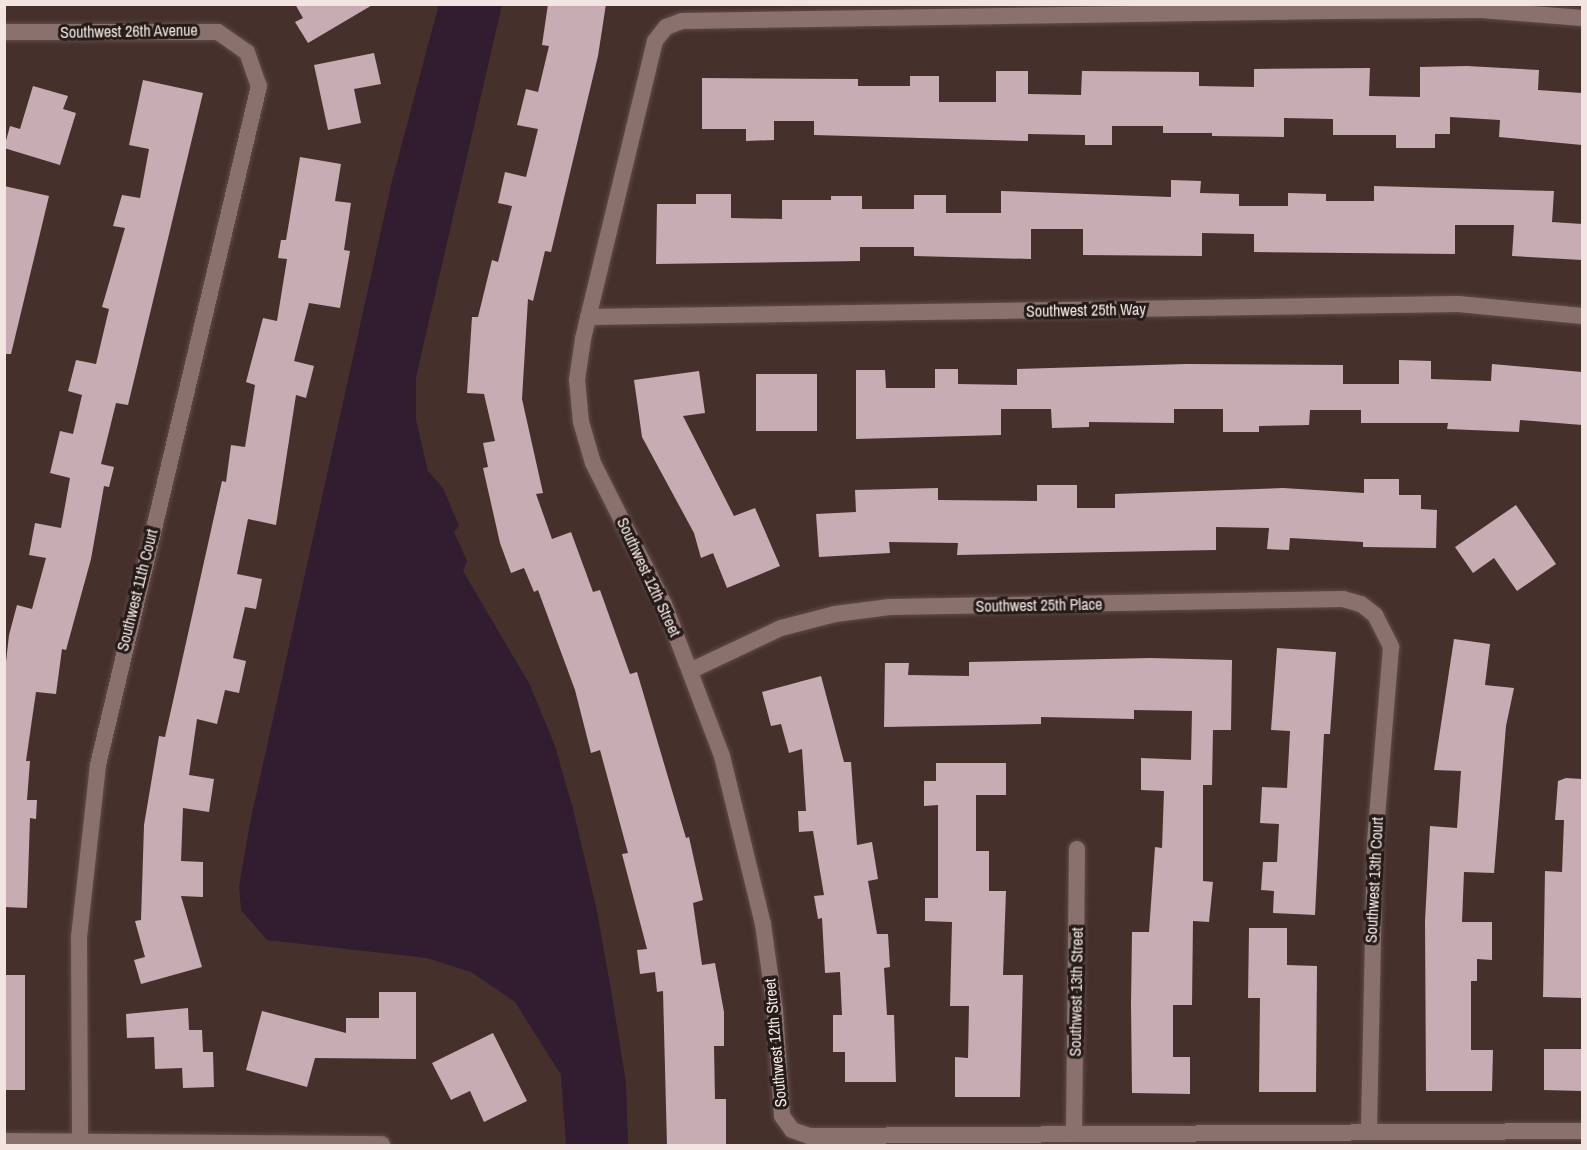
<!DOCTYPE html>
<style>
body{margin:0}
#map{position:relative;width:1587px;height:1150px;overflow:hidden;background:#46302c;font-family:"Archivo Narrow",sans-serif}
div>[style]{position:absolute}
[style*='--x']{left:calc(var(--x)*1px);top:calc(var(--y)*1px);width:calc(var(--w)*1px);rotate:calc(var(--a)*1deg)}
.water>*{inset:0;background:#321c2f}
.building>*{inset:0;background:#c7acb3}
.roads{filter:drop-shadow(0 0 2px #5f4d4a) drop-shadow(0 0 2px #5f4d4a)}
.minor>*{height:16px;margin:-8px;padding:0 8px;transform-origin:8px;border-radius:8px;background:#8a716d}
span{translate:-50% -50%;white-space:nowrap;text-align:center;line-height:1.15;-webkit-text-stroke:6px #251b19;paint-order:stroke}
.street-label{font-size:16px;color:#f2e4e1}
.frame{position:absolute;inset:0;border:6px solid #f2e4e1;pointer-events:none}
</style>
<div id="map">
<div class="water">
<div style="clip-path:polygon(439px 4px,502px 5px,416px 377px,416px 420px,428px 471px,443px 488px,459px 526px,454px 532px,467px 561px,463px 571px,530px 685px,555px 746px,573px 809px,597px 911px,613px 1002px,626px 1083px,628px 1145px,566px 1145px,561px 1075px,515px 1002px,471px 972px,427px 958px,267px 940px,241px 910px,239px 886px,250px 823px,392px 181px)"></div>
</div>
<div class="building">
<div style="clip-path:polygon(295px 4px,374px 4px,308px 43px,295px 22px,303px 18px)"></div>
<div style="clip-path:polygon(548px 4px,606px 4px,598px 56px,551px 252px,545px 251px,533px 301px,528px 299px,522px 399px,543px 493px,536px 494px,552px 539px,571px 532px,593px 592px,600px 590px,630px 674px,637px 672px,686px 838px,689px 837px,703px 900px,693px 903px,702px 965px,715px 963px,724px 1012px,724px 1046px,714px 1046px,715px 1099px,726px 1099px,726px 1146px,667px 1146px,663px 991px,657px 992px,655px 972px,640px 974px,637px 950px,647px 949px,622px 854px,628px 853px,600px 750px,591px 753px,575px 690px,538px 590px,534px 592px,524px 568px,511px 573px,500px 543px,483px 468px,488px 467px,483px 443px,495px 441px,484px 394px,467px 393px,472px 317px,478px 317px,492px 260px,498px 262px,512px 206px,498px 203px,505px 172px,526px 177px,538px 129px,517px 125px,526px 89px,538px 92px,549px 46px,542px 45px)"></div>
<div style="clip-path:polygon(374px 53px,381px 84px,354px 89px,361px 123px,328px 130px,314px 65px)"></div>
<div style="clip-path:polygon(1467px 66px,1539px 70px,1538px 90px,1582px 93px,1582px 145px,1499px 137px,1500px 120px,1450px 117px,1450px 134px,1435px 134px,1435px 148px,1396px 148px,1396px 135px,1333px 135px,1333px 119px,1284px 118px,1284px 137px,1212px 136px,1212px 133px,1163px 133px,1163px 126px,1112px 126px,1112px 145px,1085px 145px,1085px 135px,1028px 134px,1028px 141px,814px 135px,814px 121px,774px 121px,774px 140px,746px 141px,746px 129px,702px 129px,702px 78px,858px 79px,858px 86px,910px 86px,910px 76px,939px 76px,939px 102px,996px 102px,996px 71px,1028px 71px,1028px 94px,1081px 95px,1082px 71px,1199px 72px,1199px 86px,1254px 87px,1254px 69px,1370px 68px,1369px 96px,1420px 97px,1420px 67px)"></div>
<div style="clip-path:polygon(143px 80px,203px 93px,128px 405px,116px 403px,101px 464px,114px 467px,109px 487px,104px 486px,91px 559px,66px 650px,62px 649px,56px 694px,36px 692px,26px 761px,30px 761px,27px 800px,37px 800px,36px 819px,30px 818px,27px 908px,4px 907px,4px 680px,9px 635px,17px 605px,32px 609px,46px 558px,29px 555px,35px 523px,61px 528px,70px 478px,50px 473px,60px 431px,73px 434px,82px 395px,68px 391px,76px 360px,96px 364px,109px 309px,102px 307px,125px 228px,113px 226px,122px 195px,140px 198px,149px 149px,129px 145px)"></div>
<div style="clip-path:polygon(33px 86px,68px 96px,63px 109px,76px 113px,60px 165px,4px 148px,10px 126px,20px 129px)"></div>
<div style="clip-path:polygon(300px 157px,341px 164px,335px 201px,351px 203px,344px 250px,350px 251px,340px 308px,309px 303px,294px 361px,314px 366px,306px 398px,296px 395px,276px 525px,248px 519px,237px 574px,262px 579px,256px 609px,245px 607px,233px 658px,246px 661px,239px 693px,225px 690px,217px 724px,197px 719px,189px 775px,214px 779px,209px 812px,183px 808px,181px 861px,203px 862px,203px 897px,181px 896px,202px 967px,141px 984px,134px 960px,145px 957px,135px 921px,141px 920px,144px 825px,159px 736px,165px 737px,222px 481px,226px 482px,231px 445px,245px 447px,255px 385px,246px 382px,263px 318px,277px 321px,287px 259px,278px 258px,281px 240px,286px 240px)"></div>
<div style="clip-path:polygon(1171px 180px,1201px 181px,1200px 193px,1239px 194px,1239px 206px,1288px 206px,1288px 193px,1326px 194px,1326px 201px,1374px 201px,1374px 186px,1554px 191px,1552px 222px,1582px 224px,1582px 260px,1512px 256px,1514px 225px,1455px 225px,1455px 254px,1254px 252px,1254px 234px,1202px 233px,1202px 256px,1083px 255px,1083px 229px,1031px 229px,1031px 259px,914px 256px,914px 247px,860px 247px,860px 261px,656px 264px,657px 204px,696px 204px,696px 194px,731px 194px,731px 218px,782px 219px,782px 200px,831px 200px,831px 196px,862px 196px,862px 209px,914px 209px,914px 195px,946px 195px,946px 213px,1001px 213px,1001px 191px,1171px 197px)"></div>
<div style="clip-path:polygon(4px 186px,49px 196px,11px 354px,4px 354px)"></div>
<div style="clip-path:polygon(1399px 360px,1431px 361px,1431px 379px,1491px 381px,1492px 364px,1582px 372px,1582px 425px,1520px 420px,1519px 432px,1447px 429px,1448px 423px,1361px 423px,1361px 410px,1310px 410px,1309px 425px,1259px 426px,1259px 432px,1223px 432px,1223px 409px,1174px 409px,1174px 423px,1089px 422px,1089px 427px,1052px 428px,1051px 409px,1001px 409px,1001px 435px,856px 439px,856px 370px,885px 370px,886px 388px,935px 388px,935px 369px,958px 369px,958px 384px,1017px 385px,1017px 369px,1186px 364px,1343px 365px,1343px 384px,1399px 384px)"></div>
<div style="clip-path:polygon(699px 371px,705px 413px,683px 416px,734px 516px,755px 508px,780px 566px,727px 588px,713px 553px,701px 558px,694px 533px,642px 437px,634px 380px)"></div>
<div style="clip-path:polygon(756px 374px,817px 374px,817px 431px,756px 431px)"></div>
<div style="clip-path:polygon(1364px 479px,1399px 479px,1399px 495px,1421px 495px,1421px 509px,1437px 510px,1436px 548px,1363px 547px,1363px 542px,1290px 538px,1289px 550px,1267px 549px,1269px 528px,1216px 527px,1216px 550px,957px 555px,958px 543px,889px 542px,890px 553px,819px 557px,816px 514px,856px 512px,855px 490px,938px 488px,938px 500px,1037px 501px,1037px 485px,1077px 485px,1077px 508px,1115px 508px,1115px 494px,1283px 488px,1364px 493px)"></div>
<div style="clip-path:polygon(1516px 505px,1556px 564px,1517px 591px,1494px 558px,1473px 573px,1455px 547px)"></div>
<div style="clip-path:polygon(1454px 639px,1490px 644px,1485px 685px,1514px 688px,1506px 726px,1494px 873px,1464px 872px,1462px 922px,1492px 922px,1492px 960px,1477px 959px,1477px 981px,1471px 981px,1471px 1050px,1493px 1050px,1492px 1091px,1426px 1091px,1425px 921px,1430px 826px,1457px 828px,1461px 771px,1434px 770px)"></div>
<div style="clip-path:polygon(1277px 648px,1336px 652px,1330px 734px,1324px 734px,1315px 915px,1273px 913px,1274px 891px,1261px 890px,1263px 862px,1277px 862px,1279px 824px,1260px 823px,1262px 787px,1287px 788px,1290px 731px,1271px 730px)"></div>
<div style="clip-path:polygon(1150px 658px,1232px 660px,1231px 730px,1213px 730px,1212px 785px,1203px 785px,1203px 881px,1213px 882px,1209px 922px,1193px 921px,1192px 1005px,1173px 1005px,1173px 1057px,1190px 1057px,1190px 1094px,1132px 1093px,1131px 1004px,1132px 932px,1149px 932px,1155px 847px,1162px 848px,1164px 791px,1141px 790px,1141px 758px,1191px 760px,1192px 711px,1134px 710px,1134px 719px,1041px 717px,1041px 724px,884px 727px,885px 663px,909px 663px,908px 675px,969px 676px,969px 662px)"></div>
<div style="clip-path:polygon(821px 676px,844px 762px,851px 762px,857px 845px,872px 842px,878px 879px,868px 881px,877px 934px,888px 934px,890px 967px,884px 968px,887px 1015px,894px 1015px,896px 1082px,845px 1082px,845px 1052px,833px 1052px,833px 1015px,842px 1015px,840px 972px,825px 973px,822px 918px,818px 919px,814px 896px,824px 895px,813px 831px,799px 832px,798px 811px,806px 811px,802px 749px,789px 753px,781px 724px,771px 726px,762px 692px)"></div>
<div style="clip-path:polygon(936px 763px,1006px 763px,1006px 795px,976px 795px,976px 851px,989px 851px,989px 891px,1006px 891px,1003px 975px,1023px 975px,1020px 1097px,955px 1097px,955px 1057px,968px 1058px,969px 1006px,950px 1006px,952px 922px,925px 921px,925px 898px,938px 898px,938px 805px,924px 806px,924px 781px,936px 781px)"></div>
<div style="clip-path:polygon(1566px 778px,1582px 779px,1582px 998px,1543px 997px,1545px 871px,1562px 872px,1564px 820px,1555px 820px,1558px 781px)"></div>
<div style="clip-path:polygon(1249px 928px,1287px 928px,1287px 965px,1317px 966px,1316px 1092px,1259px 1092px,1260px 998px,1248px 998px)"></div>
<div style="clip-path:polygon(4px 975px,25px 975px,25px 1090px,4px 1090px)"></div>
<div style="clip-path:polygon(379px 992px,416px 992px,416px 1059px,315px 1058px,307px 1087px,246px 1070px,262px 1011px,346px 1033px,346px 1018px,379px 1018px)"></div>
<div style="clip-path:polygon(188px 1008px,189px 1030px,202px 1030px,203px 1052px,213px 1052px,214px 1087px,183px 1088px,182px 1068px,155px 1069px,154px 1037px,127px 1038px,126px 1014px)"></div>
<div style="clip-path:polygon(493px 1033px,527px 1101px,484px 1122px,470px 1091px,451px 1100px,432px 1063px)"></div>
<div style="clip-path:polygon(1544px 1049px,1582px 1049px,1582px 1091px,1544px 1090px)"></div>
</div>
<div class="roads">
<div class="minor">
<div style="--x:1582;--y:18;--w:101;--a:-175.5"></div>
<div style="--x:1481;--y:10;--w:150;--a:179.6"></div>
<div style="--x:1331;--y:11;--w:649;--a:179.12"></div>
<div style="--x:682;--y:21;--w:17;--a:159"></div>
<div style="--x:666;--y:27;--w:18;--a:128"></div>
<div style="--x:655;--y:41;--w:307;--a:103.6"></div>
<div style="--x:583;--y:339;--w:41;--a:98.3"></div>
<div style="--x:577;--y:380;--w:42;--a:84.6"></div>
<div style="--x:581;--y:422;--w:43;--a:73.7"></div>
<div style="--x:593;--y:463;--w:158;--a:63.3"></div>
<div style="--x:664;--y:604;--w:163;--a:69.1"></div>
<div style="--x:722;--y:756;--w:173;--a:76.3"></div>
<div style="--x:763;--y:924;--w:87;--a:82.1"></div>
<div style="--x:775;--y:1010;--w:106;--a:86.2"></div>
<div style="--x:782;--y:1116;--w:17;--a:54"></div>
<div style="--x:792;--y:1130;--w:18;--a:19"></div>
<div style="--x:809;--y:1136;--w:773;--a:-0.37"></div>
<div style="--x:4;--y:32;--w:214;--a:0"></div>
<div style="--x:218;--y:32;--w:35;--a:35"></div>
<div style="--x:247;--y:52;--w:36;--a:71"></div>
<div style="--x:259;--y:86;--w:698;--a:103.34"></div>
<div style="--x:98;--y:765;--w:173;--a:96.3"></div>
<div style="--x:79;--y:937;--w:203;--a:89.7"></div>
<div style="--x:588;--y:317;--w:870;--a:-0.86"></div>
<div style="--x:1458;--y:304;--w:125;--a:5.5"></div>
<div style="--x:692;--y:670;--w:98;--a:-25.3"></div>
<div style="--x:781;--y:628;--w:56;--a:-14.5"></div>
<div style="--x:835;--y:614;--w:55;--a:-7.3"></div>
<div style="--x:890;--y:607;--w:453;--a:-1"></div>
<div style="--x:1343;--y:599;--w:19;--a:16"></div>
<div style="--x:1361;--y:604;--w:18;--a:38"></div>
<div style="--x:1375;--y:615;--w:36;--a:63"></div>
<div style="--x:1391;--y:647;--w:196;--a:94.7"></div>
<div style="--x:1375;--y:842;--w:290;--a:91.2"></div>
<div style="--x:1074;--y:1134;--w:285;--a:-89.4"></div>
<div style="--x:4;--y:1141;--w:378;--a:0.5"></div>
</div>
</div>
<div class="street-label">
<span style="left:129px;top:31px;rotate:-1deg">Southwest 26th Avenue</span>
<span style="left:1086px;top:310px;rotate:-1deg">Southwest 25th Way</span>
<span style="left:649px;top:577px;rotate:65deg">Southwest 12th Street</span>
<span style="left:137px;top:590px;rotate:-76deg">Southwest 11th Court</span>
<span style="left:1039px;top:605px;rotate:-1deg">Southwest 25th Place</span>
<span style="left:1374px;top:880px;rotate:-87deg">Southwest 13th Court</span>
<span style="left:1076px;top:992px;rotate:-89deg">Southwest 13th Street</span>
<span style="left:775px;top:1043px;rotate:-95deg">Southwest 12th Street</span>
</div>
<div class="frame"></div>
</div>
